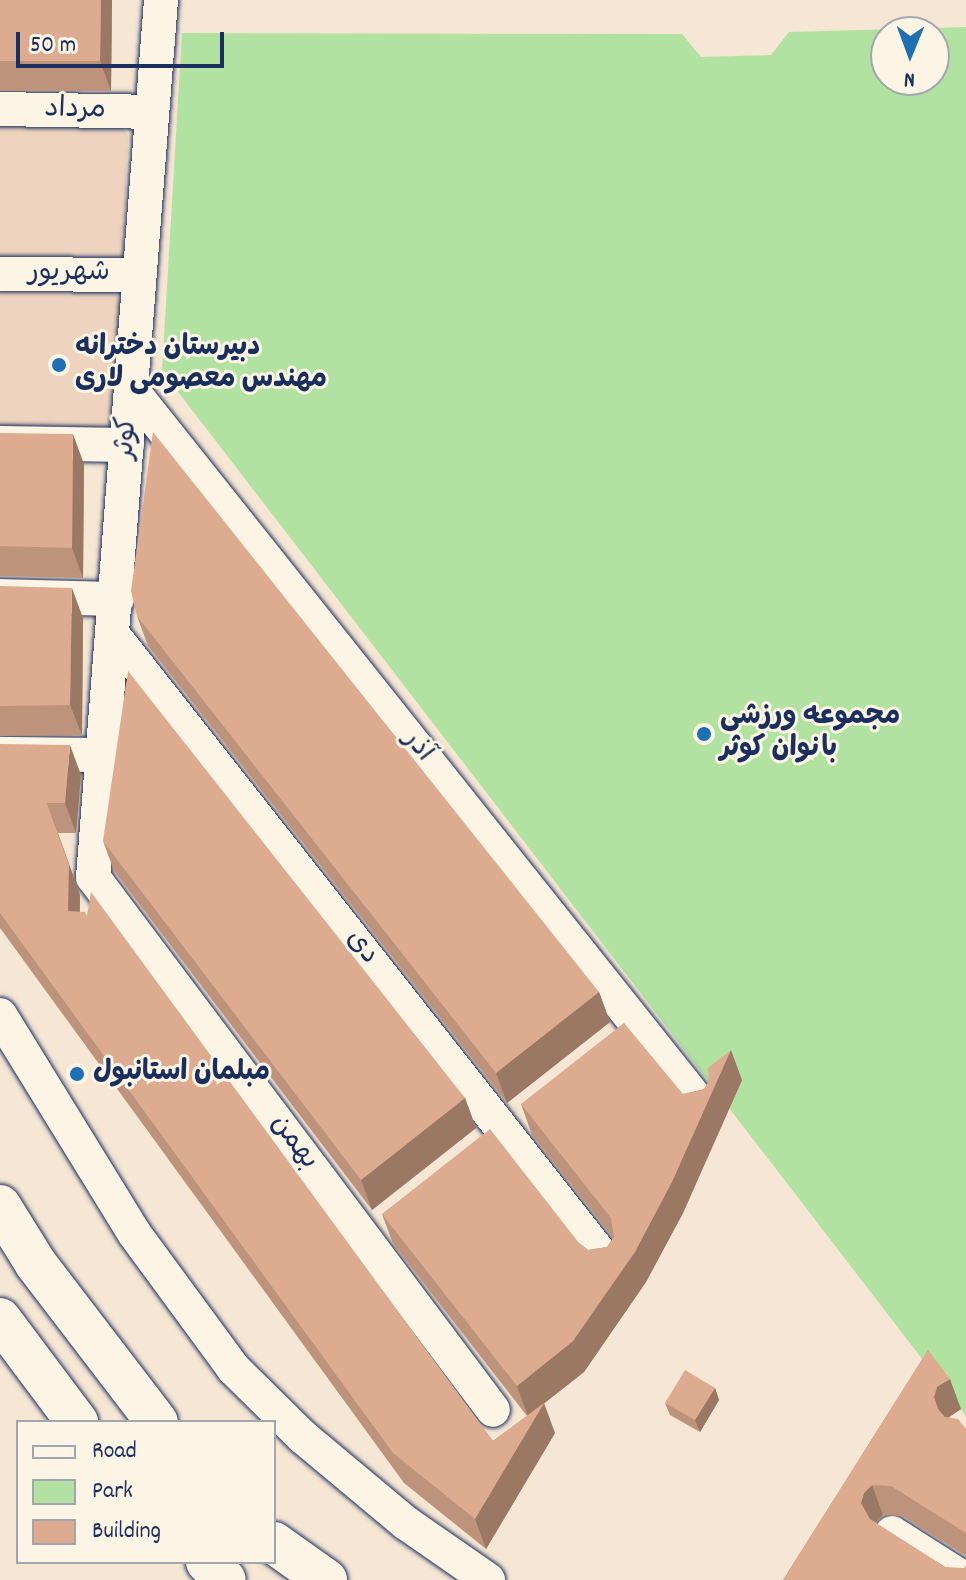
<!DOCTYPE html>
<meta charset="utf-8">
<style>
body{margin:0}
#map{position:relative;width:966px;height:1580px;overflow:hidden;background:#f6e6d4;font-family:Dekko,"Playpen Sans Arabic",sans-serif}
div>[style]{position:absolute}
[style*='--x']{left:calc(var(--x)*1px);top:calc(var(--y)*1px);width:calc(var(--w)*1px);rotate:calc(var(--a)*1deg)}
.built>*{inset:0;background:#eed4bf}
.green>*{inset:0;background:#b2e2a2}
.roads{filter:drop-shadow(0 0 2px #1b2f5e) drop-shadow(0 0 2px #1b2f5e)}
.minor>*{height:34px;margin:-17px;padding:0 17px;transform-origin:17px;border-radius:17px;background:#fcf5e5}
.major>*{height:42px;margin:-21px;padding:0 21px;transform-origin:21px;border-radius:21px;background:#fcf5e5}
.wall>*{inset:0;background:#be937b}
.shaded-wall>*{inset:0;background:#9b7864}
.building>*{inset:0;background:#ddab8f}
.dots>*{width:22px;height:22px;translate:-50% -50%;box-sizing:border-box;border:4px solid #fcf5e5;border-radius:50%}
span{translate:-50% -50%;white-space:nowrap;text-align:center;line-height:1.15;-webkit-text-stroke:6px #fcf5e5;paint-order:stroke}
.street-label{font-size:28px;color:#1b2f5e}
.poi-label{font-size:28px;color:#1b2f5e;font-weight:700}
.left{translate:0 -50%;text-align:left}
.legend{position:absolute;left:16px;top:1420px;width:260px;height:144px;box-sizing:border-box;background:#fcf5e5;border:2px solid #a2a6af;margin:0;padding:10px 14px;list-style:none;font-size:24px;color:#1b2f5e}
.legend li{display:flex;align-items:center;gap:16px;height:40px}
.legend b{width:40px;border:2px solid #a2a6af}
.north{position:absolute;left:870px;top:16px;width:80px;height:80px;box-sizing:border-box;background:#fcf5e5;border:2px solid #a2a6af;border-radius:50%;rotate:181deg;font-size:22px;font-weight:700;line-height:32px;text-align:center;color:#1b2f5e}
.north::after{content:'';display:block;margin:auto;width:28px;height:36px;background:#1f6fb2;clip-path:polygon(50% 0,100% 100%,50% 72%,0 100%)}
.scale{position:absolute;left:16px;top:32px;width:208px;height:36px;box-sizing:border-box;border:4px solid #1b2f5e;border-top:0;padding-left:10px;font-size:24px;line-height:28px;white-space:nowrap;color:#1b2f5e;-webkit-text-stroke:6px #fcf5e5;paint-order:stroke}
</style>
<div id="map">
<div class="built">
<div style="clip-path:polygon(0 117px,115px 119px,128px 135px,123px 259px,0 258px)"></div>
<div style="clip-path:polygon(0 286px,109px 287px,121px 301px,117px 430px,0 429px)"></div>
</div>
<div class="green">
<div style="clip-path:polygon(evenodd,966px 27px,966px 1416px,162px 371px,182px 33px,682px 34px,701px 57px,771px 55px,789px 32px,966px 27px,886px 32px,934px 32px,934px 80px,886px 80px,886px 32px)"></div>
</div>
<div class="roads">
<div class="minor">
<div style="--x:161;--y:0;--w:880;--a:94.43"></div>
<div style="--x:93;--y:877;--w:666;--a:53.11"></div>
<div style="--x:0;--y:109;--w:150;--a:1.1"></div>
<div style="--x:0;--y:274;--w:139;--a:0.4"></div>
<div style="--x:131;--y:389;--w:915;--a:51.48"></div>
<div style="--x:0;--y:443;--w:127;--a:0.9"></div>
<div style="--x:0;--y:596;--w:117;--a:1.5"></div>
<div style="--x:114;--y:636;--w:795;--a:51.79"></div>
<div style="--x:0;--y:754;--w:104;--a:0.6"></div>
<div style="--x:0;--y:1015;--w:256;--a:58.4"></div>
<div style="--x:134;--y:1233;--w:169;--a:53.7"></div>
<div style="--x:234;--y:1369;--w:97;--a:44.6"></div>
<div style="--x:303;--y:1437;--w:134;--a:39.9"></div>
<div style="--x:406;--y:1523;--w:100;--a:34.8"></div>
<div style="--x:892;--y:1533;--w:88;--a:32.4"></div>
</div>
<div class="major">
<div style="--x:0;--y:1206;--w:68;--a:58.2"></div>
<div style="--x:36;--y:1264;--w:199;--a:52.6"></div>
<div style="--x:0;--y:1319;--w:129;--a:53.2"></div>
<div style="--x:274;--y:1543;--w:64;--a:35.4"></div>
<div style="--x:207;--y:1562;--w:25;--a:45"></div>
</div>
</div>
<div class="wall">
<div style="clip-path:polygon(0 0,112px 0,111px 91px,0 91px)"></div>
<div style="clip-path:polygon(0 433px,84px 464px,83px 578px,0 576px)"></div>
<div style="clip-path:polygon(0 586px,83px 618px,82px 735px,0 736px)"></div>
<div style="clip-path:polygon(137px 616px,599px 992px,610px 1022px,507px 1103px,148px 646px)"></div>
<div style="clip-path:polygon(0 744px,81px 775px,76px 833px,58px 833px,80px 895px,80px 912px,493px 1441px,527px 1416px,393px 1244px,382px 1214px,579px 1243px,588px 1250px,607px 1247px,613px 1238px,532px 1135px,521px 1104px,683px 1094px,742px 1080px,683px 1213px,646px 1282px,584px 1372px,542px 1405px,555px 1433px,486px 1549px,404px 1483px,0 928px)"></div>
<div style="clip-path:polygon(103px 841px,465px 1098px,476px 1128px,372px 1210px,114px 871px)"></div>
<div style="clip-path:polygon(928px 1350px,961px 1409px,948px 1417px,966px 1429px,966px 1556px,902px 1516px,883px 1515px,875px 1523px,966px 1580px,783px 1580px)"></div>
<div style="clip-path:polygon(715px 1388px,719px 1400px,700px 1432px,670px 1415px,665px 1403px)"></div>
</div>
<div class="shaded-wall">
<div style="clip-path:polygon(101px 0,112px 0,111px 91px,100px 61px)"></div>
<div style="clip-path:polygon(73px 434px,84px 464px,83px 578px,72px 548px)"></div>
<div style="clip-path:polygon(72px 588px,83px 618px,82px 735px,70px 705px)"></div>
<div style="clip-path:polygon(70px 745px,81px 775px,76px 833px,65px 803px)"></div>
<div style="clip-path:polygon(47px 803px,80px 895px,79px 941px,68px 911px)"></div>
<div style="clip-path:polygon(599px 992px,610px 1022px,507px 1103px,496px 1073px)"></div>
<div style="clip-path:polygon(731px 1050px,742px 1080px,683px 1213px,646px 1282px,584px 1372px,528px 1416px,517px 1386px,573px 1341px)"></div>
<div style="clip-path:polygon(465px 1098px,476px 1128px,372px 1210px,361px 1180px)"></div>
<div style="clip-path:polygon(950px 1379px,961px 1409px,948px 1418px,945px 1428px,934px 1397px,937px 1387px)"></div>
<div style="clip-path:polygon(715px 1388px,719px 1400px,700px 1432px,695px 1420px)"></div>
<div style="clip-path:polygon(544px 1403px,555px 1433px,486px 1549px,475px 1519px)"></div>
<div style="clip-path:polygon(872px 1485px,883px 1515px,875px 1523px,872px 1533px,861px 1503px,864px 1493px)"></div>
</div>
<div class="building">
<div style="clip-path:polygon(0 0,101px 0,100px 61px,0 61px)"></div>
<div style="clip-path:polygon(153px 432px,599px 992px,496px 1073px,137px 616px,131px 591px)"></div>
<div style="clip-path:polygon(0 433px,73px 434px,72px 548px,0 546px)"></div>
<div style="clip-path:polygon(0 586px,72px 588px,70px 705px,0 706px)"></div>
<div style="clip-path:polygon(128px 671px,465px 1098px,361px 1180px,103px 841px)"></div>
<div style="clip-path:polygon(0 744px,70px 745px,65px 803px,47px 803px,69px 865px,68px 911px,85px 912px,87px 916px,91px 892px,493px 1441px,544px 1403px,475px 1519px,393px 1453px,0 913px)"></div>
<div style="clip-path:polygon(624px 1023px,683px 1094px,703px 1090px,709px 1081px,708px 1068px,731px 1050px,672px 1182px,635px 1252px,573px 1341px,517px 1386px,382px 1214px,490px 1129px,579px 1243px,588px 1250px,607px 1247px,614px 1237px,611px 1218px,521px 1104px)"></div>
<div style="clip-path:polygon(928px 1350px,950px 1379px,937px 1387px,934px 1397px,938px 1409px,945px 1417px,958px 1419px,966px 1429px,966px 1533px,891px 1486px,872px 1485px,864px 1493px,861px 1503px,870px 1519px,945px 1567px,964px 1568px,966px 1565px,966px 1580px,783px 1580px)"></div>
<div style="clip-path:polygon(685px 1370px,715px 1388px,695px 1420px,665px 1403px)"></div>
</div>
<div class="dots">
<div style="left:59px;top:365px;background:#1f6fb2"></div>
<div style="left:704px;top:734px;background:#1f6fb2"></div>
<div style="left:77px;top:1074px;background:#1f6fb2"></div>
</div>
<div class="street-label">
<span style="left:75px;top:111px;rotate:1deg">مرداد</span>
<span style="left:69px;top:274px">شهریور</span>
<span style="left:128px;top:438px;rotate:-86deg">کوثر</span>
<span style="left:417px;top:747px;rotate:51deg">آذر</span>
<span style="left:361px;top:948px;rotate:52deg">دی</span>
<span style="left:293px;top:1143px;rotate:53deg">بهمن</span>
</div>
<div class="poi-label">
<span class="left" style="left:75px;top:365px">دبیرستان دخترانه<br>مهندس معصومی لاری</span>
<span class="left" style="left:720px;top:734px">مجموعه ورزشی<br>بانوان کوثر</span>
<span class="left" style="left:93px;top:1074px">مبلمان استانبول</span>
</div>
<ul class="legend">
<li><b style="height:10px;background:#fcf5e5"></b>Road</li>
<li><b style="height:22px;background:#b2e2a2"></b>Park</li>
<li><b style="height:22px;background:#ddab8f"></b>Building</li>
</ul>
<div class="north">N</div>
<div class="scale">50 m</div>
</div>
